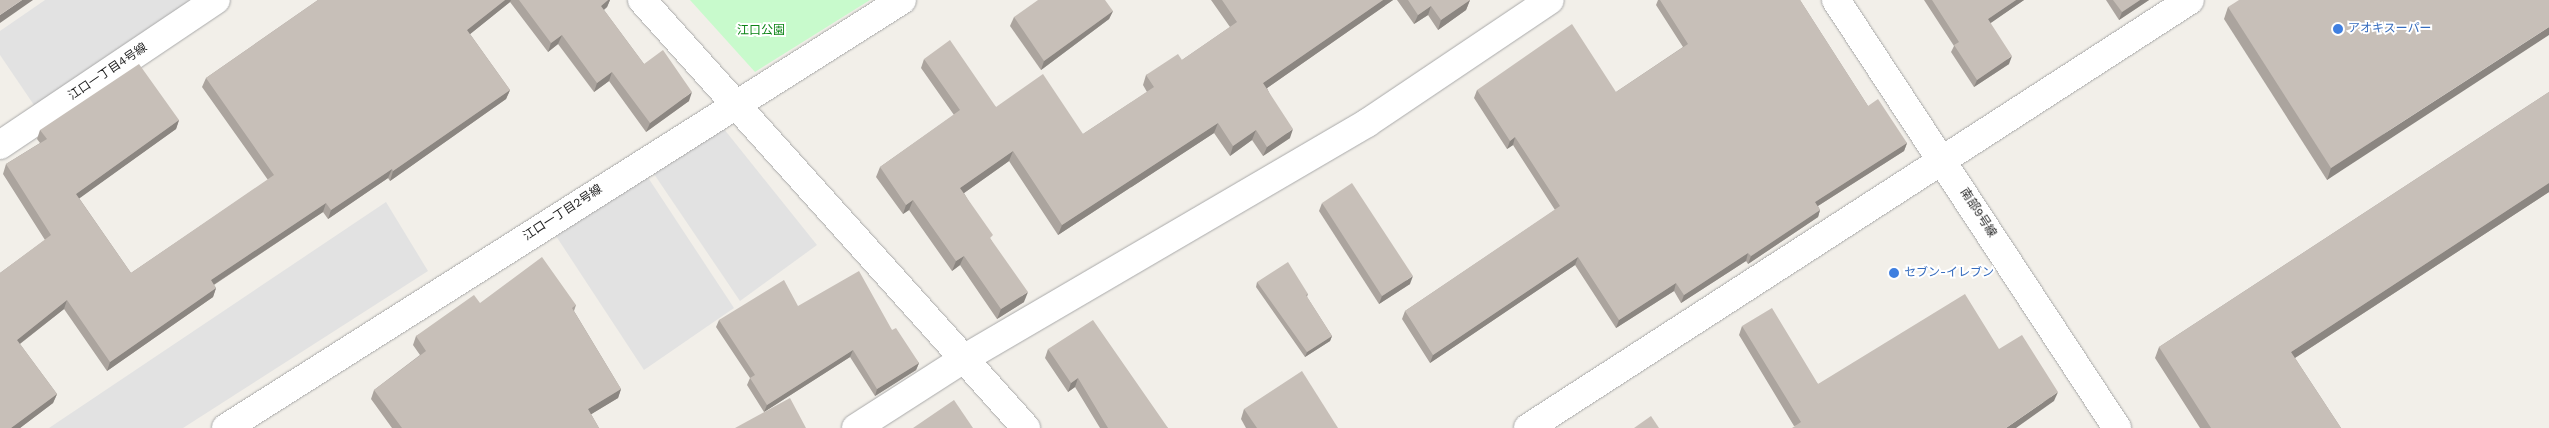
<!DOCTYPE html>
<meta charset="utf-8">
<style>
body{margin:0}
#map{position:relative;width:2549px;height:428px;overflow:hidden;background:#f2efe9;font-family:"Work Sans","Noto Sans JP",sans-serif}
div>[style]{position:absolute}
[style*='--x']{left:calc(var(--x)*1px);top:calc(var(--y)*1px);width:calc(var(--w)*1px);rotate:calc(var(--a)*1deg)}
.park>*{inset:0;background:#c8facc}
.parking>*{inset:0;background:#e2e2e2}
.roads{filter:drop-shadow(0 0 1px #a9a9a9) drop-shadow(0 0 1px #a9a9a9)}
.minor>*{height:28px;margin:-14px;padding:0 14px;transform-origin:14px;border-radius:14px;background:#fff}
.wall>*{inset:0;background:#aba49e}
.shaded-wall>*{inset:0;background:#8b8681}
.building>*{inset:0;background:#c7bfb8}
.dots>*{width:14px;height:14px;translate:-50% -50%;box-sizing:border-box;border:2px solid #fff;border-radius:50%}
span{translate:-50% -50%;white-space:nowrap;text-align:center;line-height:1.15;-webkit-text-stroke:4px #fff;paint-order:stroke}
.shop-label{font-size:12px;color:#366cbe}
.left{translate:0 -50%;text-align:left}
.park-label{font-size:12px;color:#0c8416}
.street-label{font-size:12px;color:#222}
</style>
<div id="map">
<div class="park">
<div style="clip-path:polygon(690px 0,870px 0,755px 72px)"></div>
</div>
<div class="parking">
<div style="clip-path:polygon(45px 0,192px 0,36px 108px,0 55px,0 31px)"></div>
<div style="clip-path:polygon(724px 129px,817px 245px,740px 301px,654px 174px)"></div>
<div style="clip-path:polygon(647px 176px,734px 308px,644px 370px,556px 236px)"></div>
<div style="clip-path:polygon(386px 202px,428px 271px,183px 428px,49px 428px)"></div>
</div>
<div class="roads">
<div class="minor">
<div style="--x:642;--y:0;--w:575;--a:48.1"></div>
<div style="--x:1836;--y:0;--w:512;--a:56.71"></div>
<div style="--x:0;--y:145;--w:260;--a:-33.9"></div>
<div style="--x:226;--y:428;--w:800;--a:-32.34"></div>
<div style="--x:856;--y:428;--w:130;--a:-32.7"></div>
<div style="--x:965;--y:358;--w:466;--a:-30.3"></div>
<div style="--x:1367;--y:123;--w:220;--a:-33.9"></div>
<div style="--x:1528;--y:428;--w:788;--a:-32.88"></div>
</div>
</div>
<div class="wall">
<div style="clip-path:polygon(318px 0,610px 0,607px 7px,604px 10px,644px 64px,689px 101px,646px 132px,609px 81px,594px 92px,558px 44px,548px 52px,510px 2px,470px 34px,510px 90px,506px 99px,390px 181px,388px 178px,328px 219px,323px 212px,214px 285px,216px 288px,213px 297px,107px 371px,64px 309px,20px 344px,57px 394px,53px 403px,20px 428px,0 428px,0 273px,45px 240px,3px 174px,6px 164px,40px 143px,37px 139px,40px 130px,179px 120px,176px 129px,79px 198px,131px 273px,268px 180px,202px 87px,206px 78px)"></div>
<div style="clip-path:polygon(1211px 0,1393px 0,1267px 88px,1290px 138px,1263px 156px,1252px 140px,1230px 156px,1214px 133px,1058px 235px,1009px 161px,964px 193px,991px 240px,1024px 302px,997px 319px,960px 265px,952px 271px,909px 210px,903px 214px,876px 177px,880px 167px,954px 115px,921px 68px,924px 59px,996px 107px,1083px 134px,1147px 92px,1143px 85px,1146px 75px,1182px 60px,1230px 27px)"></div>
<div style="clip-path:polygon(1397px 0,1470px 0,1466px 10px,1438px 30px,1428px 15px,1414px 24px)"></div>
<div style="clip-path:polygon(1658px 0,1800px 0,1868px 106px,1907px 143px,1904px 151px,1818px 206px,1820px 210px,1818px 217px,1748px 264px,1746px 261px,1681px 303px,1674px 291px,1616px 328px,1575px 265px,1430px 363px,1402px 319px,1405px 311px,1555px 210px,1513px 145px,1507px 149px,1474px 98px,1477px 90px,1616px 92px,1683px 47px,1656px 5px)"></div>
<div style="clip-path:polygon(1924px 0,2024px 0,1990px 23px,2009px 64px,1974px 87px,1951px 52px,1954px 46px)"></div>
<div style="clip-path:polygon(2106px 0,2149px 0,2119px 20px)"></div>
<div style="clip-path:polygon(2549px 0,2327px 180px,2224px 19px,2228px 7px)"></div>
<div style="clip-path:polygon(1113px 11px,1109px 19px,1041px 70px,1010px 26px,1014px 17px)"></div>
<div style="clip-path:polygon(2549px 92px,2549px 192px,2295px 358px,2341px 428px,2200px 428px,2155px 358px,2159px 347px)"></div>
<div style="clip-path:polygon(1322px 203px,1410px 284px,1379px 304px,1319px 211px)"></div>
<div style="clip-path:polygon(1257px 282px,1308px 294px,1307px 297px,1332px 336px,1330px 341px,1305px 357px,1256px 287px)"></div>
<div style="clip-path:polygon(480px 303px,576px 305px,574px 311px,621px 389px,618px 398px,591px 414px,599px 428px,392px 428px,371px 399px,374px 390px,420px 355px,413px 345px,416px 336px)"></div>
<div style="clip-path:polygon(798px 306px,892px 330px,919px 363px,916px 370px,875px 396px,850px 357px,764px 412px,747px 385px,750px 378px,716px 327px,719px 320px)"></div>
<div style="clip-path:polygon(1742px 326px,1818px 384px,1999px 349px,2054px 401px,1794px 426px,1739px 335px)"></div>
<div style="clip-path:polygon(1048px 349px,1168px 428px,1100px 428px,1075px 387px,1068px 392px,1045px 358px)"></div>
<div style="clip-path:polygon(1244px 409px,1338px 428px,1246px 428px,1241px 419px)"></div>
</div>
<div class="shaded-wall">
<div style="clip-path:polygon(22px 0,33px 0,0 23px,0 15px)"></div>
<div style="clip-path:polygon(505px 0,511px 0,510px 2px,464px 39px,467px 30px)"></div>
<div style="clip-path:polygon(608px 0,610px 0,607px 7px,597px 15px,601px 6px)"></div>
<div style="clip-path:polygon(1383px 0,1393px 0,1260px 93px,1263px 83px)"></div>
<div style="clip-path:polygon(1470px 0,1466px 10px,1438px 30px,1441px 20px)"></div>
<div style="clip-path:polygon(2016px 0,2024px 0,1985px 27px,1988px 19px)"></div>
<div style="clip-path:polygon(2140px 0,2149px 0,2119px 20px,2122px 12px)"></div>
<div style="clip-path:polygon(1431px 6px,1428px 15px,1414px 24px,1418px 15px)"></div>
<div style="clip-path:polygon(1113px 11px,1109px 19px,1041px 70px,1044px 61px)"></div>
<div style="clip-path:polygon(2549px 27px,2549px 35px,2327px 180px,2331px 168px)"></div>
<div style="clip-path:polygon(562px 35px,558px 44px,548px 52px,551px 43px)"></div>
<div style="clip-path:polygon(2012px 56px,2009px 64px,1974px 87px,1977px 80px)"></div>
<div style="clip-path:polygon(612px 72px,609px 81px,594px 92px,597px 83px)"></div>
<div style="clip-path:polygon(510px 90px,506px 99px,390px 181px,393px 171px)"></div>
<div style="clip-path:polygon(692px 92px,689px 101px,646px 132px,650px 123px)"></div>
<div style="clip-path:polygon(179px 120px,176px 129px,73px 203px,76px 194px)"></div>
<div style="clip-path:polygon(1218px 123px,1214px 133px,1058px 235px,1062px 225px)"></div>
<div style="clip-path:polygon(1293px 129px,1290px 138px,1263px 156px,1267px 147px)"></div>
<div style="clip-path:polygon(1256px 130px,1252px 140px,1230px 156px,1233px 146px)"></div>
<div style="clip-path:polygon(1515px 137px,1513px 145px,1507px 149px,1510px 141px)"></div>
<div style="clip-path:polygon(1907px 143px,1904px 151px,1813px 209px,1815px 202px)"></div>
<div style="clip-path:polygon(1013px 151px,1009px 161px,957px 198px,960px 188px)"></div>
<div style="clip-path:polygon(392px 169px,388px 178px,328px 219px,331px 210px)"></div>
<div style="clip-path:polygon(2549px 183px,2549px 192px,2287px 363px,2291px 352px)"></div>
<div style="clip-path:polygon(913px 200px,909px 210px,903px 214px,906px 205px)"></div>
<div style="clip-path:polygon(326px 203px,323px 212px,207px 289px,211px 280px)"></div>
<div style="clip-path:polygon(1820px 210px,1818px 217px,1748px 264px,1751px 256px)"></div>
<div style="clip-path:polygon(1748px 253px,1746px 261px,1681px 303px,1684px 295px)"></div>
<div style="clip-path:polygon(964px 256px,960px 265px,952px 271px,956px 261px)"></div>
<div style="clip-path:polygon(1578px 257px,1575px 265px,1430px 363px,1433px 355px)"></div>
<div style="clip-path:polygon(1413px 276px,1410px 284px,1379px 304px,1382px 296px)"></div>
<div style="clip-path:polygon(1676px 283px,1674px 291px,1616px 328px,1619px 320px)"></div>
<div style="clip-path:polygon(216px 288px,213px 297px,107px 371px,110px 362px)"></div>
<div style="clip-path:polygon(1028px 292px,1024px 302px,997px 319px,1001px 309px)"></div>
<div style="clip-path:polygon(67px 300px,64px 309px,13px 349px,17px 340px)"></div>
<div style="clip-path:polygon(1332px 336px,1330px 341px,1305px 357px,1307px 352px)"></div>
<div style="clip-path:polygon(853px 350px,850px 357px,764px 412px,767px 405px)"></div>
<div style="clip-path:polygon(919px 363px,916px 370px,875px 396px,877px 389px)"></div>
<div style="clip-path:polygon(1078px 378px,1075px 387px,1068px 392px,1071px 383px)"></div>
<div style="clip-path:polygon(621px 389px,618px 398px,585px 418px,588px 409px)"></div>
<div style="clip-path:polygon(2058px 392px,2054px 401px,2016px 428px,2006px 428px)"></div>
<div style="clip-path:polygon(57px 394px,53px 403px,20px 428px,11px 428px)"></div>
</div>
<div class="building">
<div style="clip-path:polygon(0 0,22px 0,0 15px)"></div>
<div style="clip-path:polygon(318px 0,505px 0,467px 30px,510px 90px,393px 171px,392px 169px,331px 210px,326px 203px,211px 280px,216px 288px,110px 362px,67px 300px,17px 340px,57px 394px,11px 428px,0 428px,0 273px,51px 235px,6px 164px,47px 139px,40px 130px,139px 64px,179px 120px,76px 194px,131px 273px,274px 175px,206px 78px)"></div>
<div style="clip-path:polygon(519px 0,608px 0,601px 6px,644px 64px,663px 50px,692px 92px,650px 123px,612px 72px,597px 83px,562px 35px,551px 43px)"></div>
<div style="clip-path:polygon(1038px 0,1105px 0,1113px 11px,1044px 61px,1014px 17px)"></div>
<div style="clip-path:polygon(1222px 0,1383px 0,1263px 83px,1293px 129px,1267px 147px,1256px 130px,1233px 146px,1218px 123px,1062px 225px,1013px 151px,960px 188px,993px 235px,990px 238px,1028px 292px,1001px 309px,964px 256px,956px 261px,913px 200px,906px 205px,880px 167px,960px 110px,924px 59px,950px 40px,996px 107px,1043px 74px,1083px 134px,1154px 87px,1146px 75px,1178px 54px,1182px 60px,1237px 22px)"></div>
<div style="clip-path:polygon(1408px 0,1470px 0,1441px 20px,1431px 6px,1418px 15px)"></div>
<div style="clip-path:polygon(1660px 0,1800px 0,1868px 106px,1878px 99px,1907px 143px,1815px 202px,1820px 210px,1751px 256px,1748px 253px,1684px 295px,1676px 283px,1619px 320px,1578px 257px,1433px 355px,1405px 311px,1560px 206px,1515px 137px,1510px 141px,1477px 90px,1572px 24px,1616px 92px,1688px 44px)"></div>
<div style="clip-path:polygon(1932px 0,2016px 0,1988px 19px,2012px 56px,1977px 80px,1954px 45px,1959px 42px)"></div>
<div style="clip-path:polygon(2113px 0,2140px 0,2122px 12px)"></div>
<div style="clip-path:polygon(2239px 0,2549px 0,2549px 27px,2331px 168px,2228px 7px)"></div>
<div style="clip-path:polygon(2549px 92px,2549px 183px,2291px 352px,2341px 428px,2211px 428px,2159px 347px)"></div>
<div style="clip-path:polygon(1352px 183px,1413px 276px,1382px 296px,1322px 203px)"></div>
<div style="clip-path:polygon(542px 257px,576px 305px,572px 308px,621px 389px,588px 409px,599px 428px,402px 428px,374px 390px,426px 351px,416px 336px,474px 295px,480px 303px)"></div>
<div style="clip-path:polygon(1288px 262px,1308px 294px,1306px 295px,1332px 336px,1307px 352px,1257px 282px)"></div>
<div style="clip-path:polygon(859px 271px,892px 330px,896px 328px,919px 363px,877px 389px,853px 350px,767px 405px,750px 378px,755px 375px,719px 320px,784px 280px,798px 306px)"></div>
<div style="clip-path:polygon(1965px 294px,1999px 349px,2022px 335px,2058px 392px,2006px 428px,1792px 428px,1801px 422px,1742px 326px,1772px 308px,1818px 384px)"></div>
<div style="clip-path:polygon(1093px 320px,1168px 428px,1108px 428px,1078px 378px,1071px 383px,1048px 349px)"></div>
<div style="clip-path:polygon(1302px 371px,1338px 428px,1257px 428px,1244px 409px)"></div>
<div style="clip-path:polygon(790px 398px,806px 428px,735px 428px)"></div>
<div style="clip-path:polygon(954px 400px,973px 428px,913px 428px)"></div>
<div style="clip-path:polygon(1651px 416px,1659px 428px,1634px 428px)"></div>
</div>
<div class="dots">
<div style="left:2338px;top:29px;background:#3f7fe0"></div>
<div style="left:1894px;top:273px;background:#3f7fe0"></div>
</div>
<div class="shop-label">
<span class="left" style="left:2348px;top:29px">アオキスーパー</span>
<span class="left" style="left:1904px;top:273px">セブン-イレブン</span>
</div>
<div class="park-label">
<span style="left:761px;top:31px">江口公園</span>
</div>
<div class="street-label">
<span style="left:108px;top:72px;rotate:-34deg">江口一丁目4号線</span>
<span style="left:563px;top:213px;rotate:-33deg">江口一丁目2号線</span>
<span style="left:1978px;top:213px;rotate:57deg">南部9号線</span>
</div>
</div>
